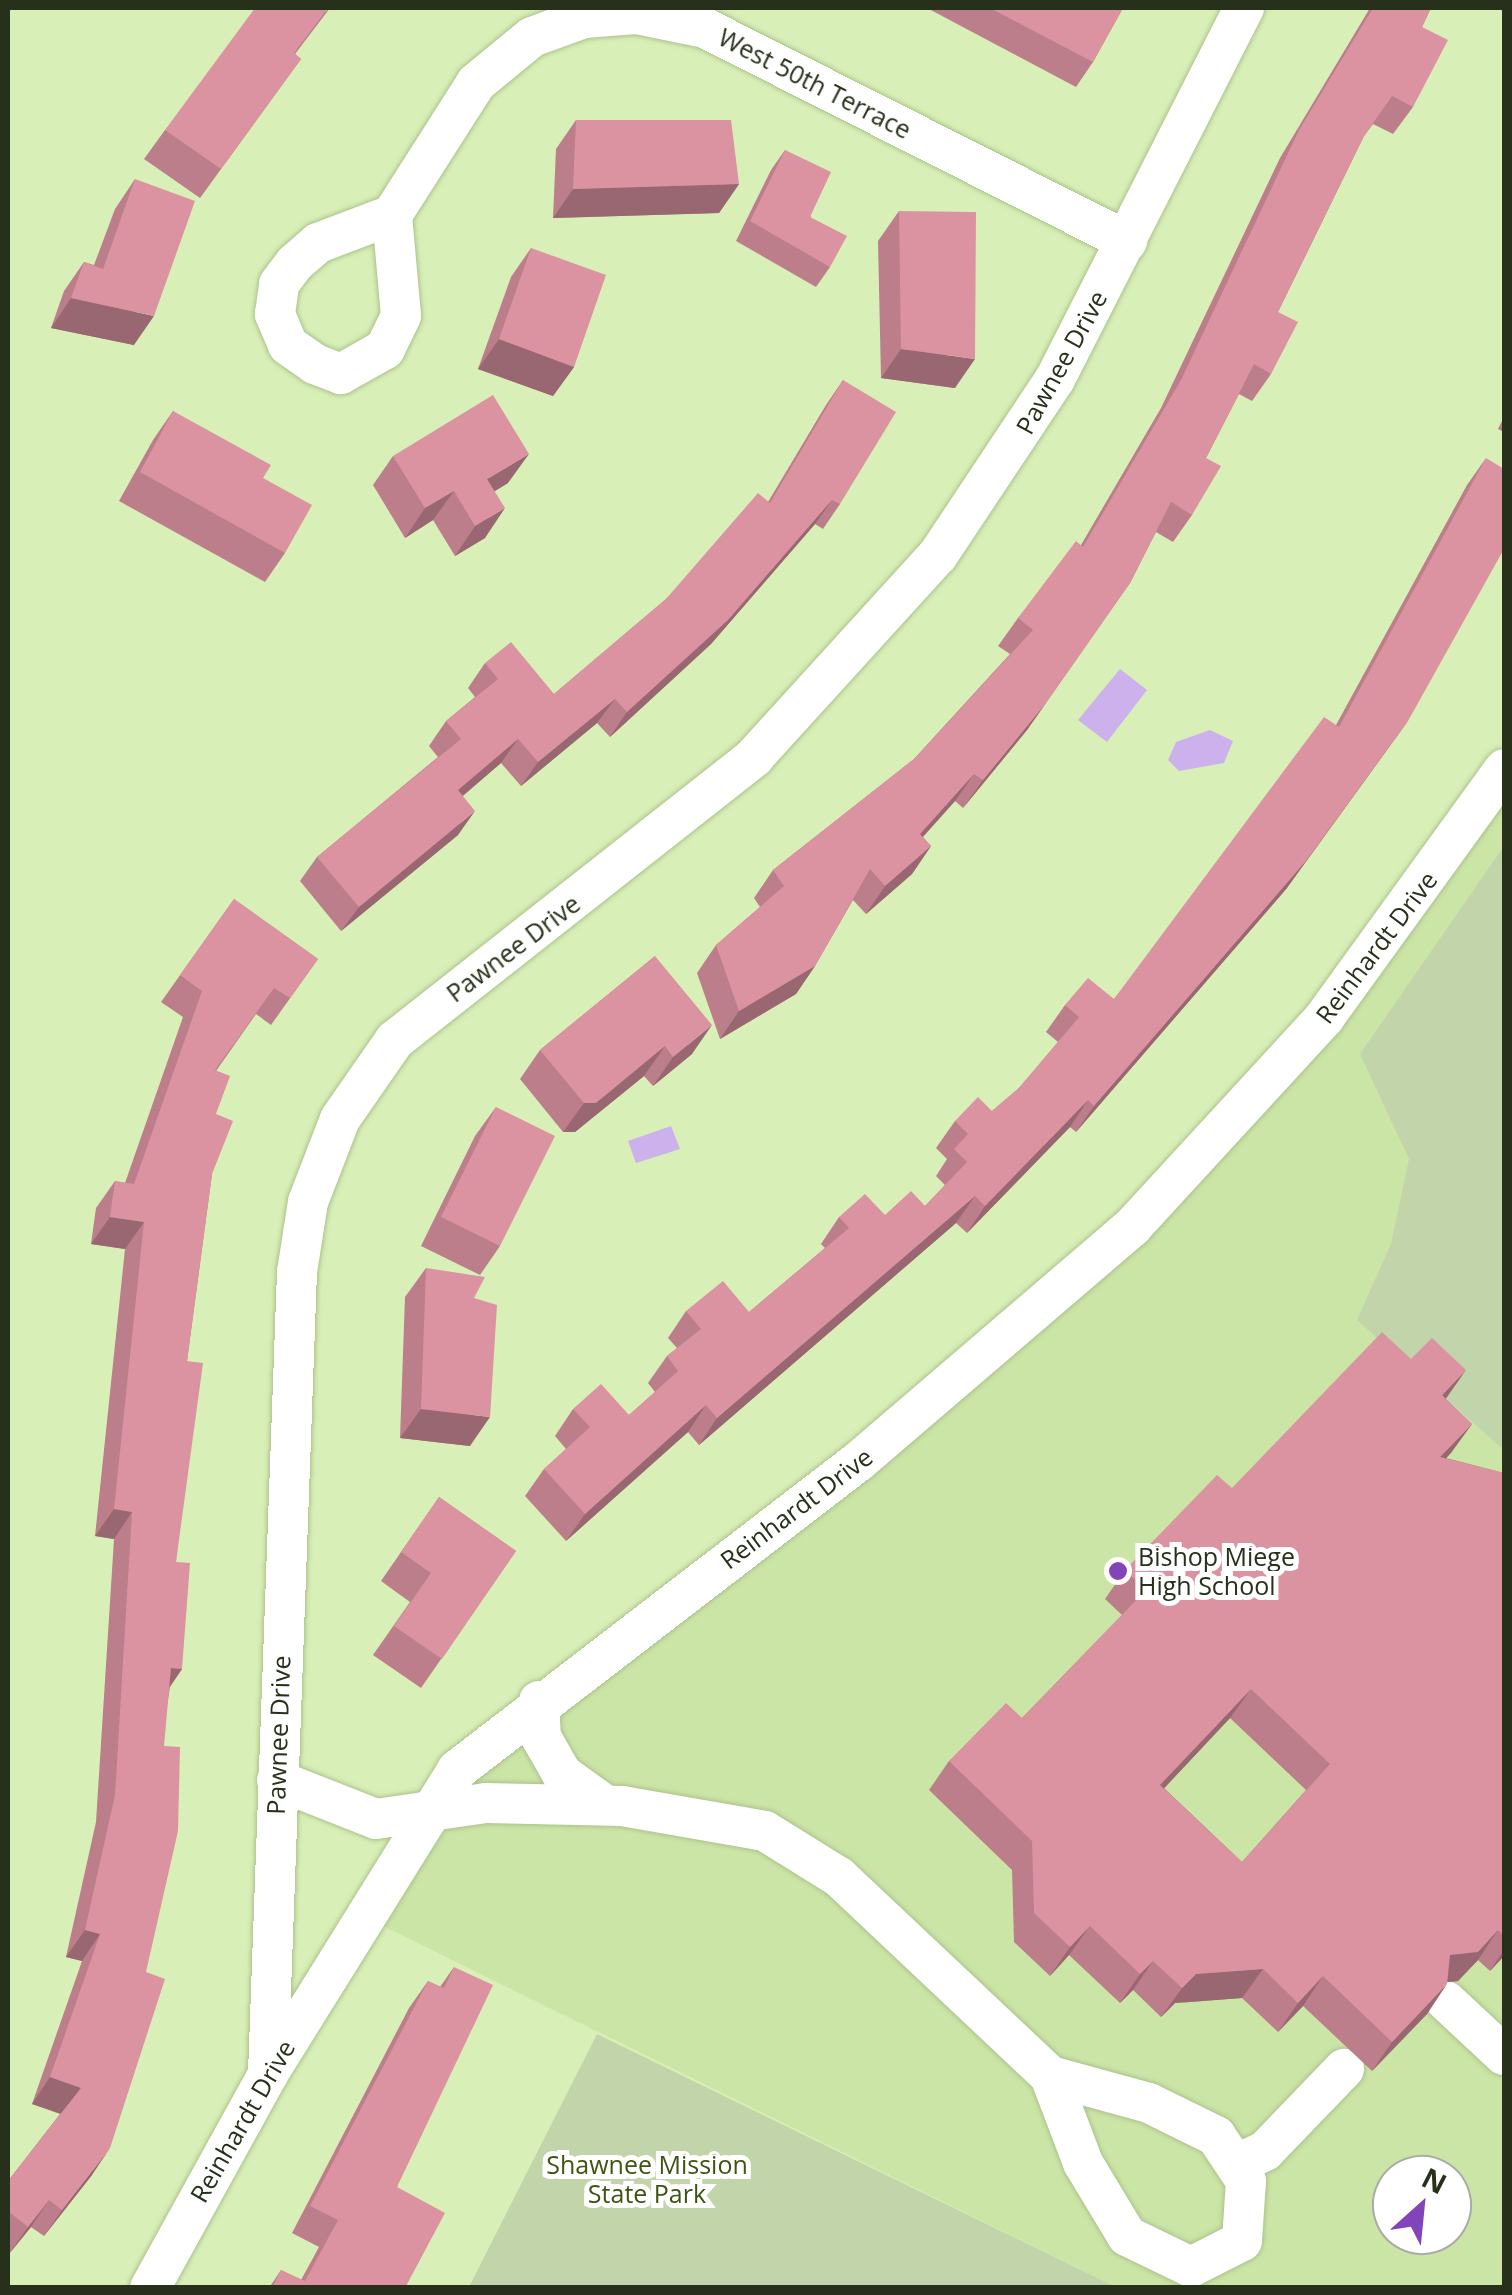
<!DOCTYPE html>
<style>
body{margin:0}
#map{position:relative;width:1512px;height:2295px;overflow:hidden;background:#d8efb7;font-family:"Open Sans",sans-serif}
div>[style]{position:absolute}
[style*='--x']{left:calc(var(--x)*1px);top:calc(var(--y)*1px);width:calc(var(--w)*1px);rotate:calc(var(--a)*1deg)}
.built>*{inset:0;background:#cbe5a6}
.green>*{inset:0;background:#c2d4aa}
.water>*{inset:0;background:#cdb1ec}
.roads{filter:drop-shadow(0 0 2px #acc28c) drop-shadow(0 0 2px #acc28c)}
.minor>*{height:40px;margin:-20px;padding:0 20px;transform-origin:20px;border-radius:20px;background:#fff}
.wall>*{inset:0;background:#bc7e8a}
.shaded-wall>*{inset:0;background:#996771}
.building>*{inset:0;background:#db93a1}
.dots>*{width:28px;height:28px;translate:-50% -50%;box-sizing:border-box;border:5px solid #fff;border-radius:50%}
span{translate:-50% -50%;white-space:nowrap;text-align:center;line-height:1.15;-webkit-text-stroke:10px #fff;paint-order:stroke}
.street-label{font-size:25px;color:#27301a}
.poi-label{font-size:25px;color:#27301a}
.left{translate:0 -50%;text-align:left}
.park-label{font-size:25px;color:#3e5411}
.frame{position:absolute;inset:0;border:10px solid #27301a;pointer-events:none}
.north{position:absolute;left:1372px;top:2155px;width:100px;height:100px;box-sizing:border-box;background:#fff;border:2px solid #a9aca3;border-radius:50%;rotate:27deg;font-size:28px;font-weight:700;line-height:40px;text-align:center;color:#27301a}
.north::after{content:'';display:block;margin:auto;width:35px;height:45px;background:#8444b9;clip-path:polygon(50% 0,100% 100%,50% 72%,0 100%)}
</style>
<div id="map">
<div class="built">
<div style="clip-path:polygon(evenodd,1504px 791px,1504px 2287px,1116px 2287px,371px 1920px,430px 1817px,1015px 1346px,1504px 791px,1392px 2175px,1452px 2175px,1452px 2235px,1392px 2235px,1392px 2175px)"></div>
</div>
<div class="green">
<div style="clip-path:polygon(1504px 846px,1504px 1450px,1357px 1320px,1391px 1244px,1409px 1159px,1360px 1054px)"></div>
<div style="clip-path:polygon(597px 2034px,1116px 2287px,469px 2287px)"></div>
</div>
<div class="water">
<div style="clip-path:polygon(1120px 669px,1147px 690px,1107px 742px,1078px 720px)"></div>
<div style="clip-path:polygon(1210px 730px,1233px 741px,1224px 763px,1179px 771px,1168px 760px,1176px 742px)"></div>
<div style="clip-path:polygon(671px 1126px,680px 1149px,636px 1163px,628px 1141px)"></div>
</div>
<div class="roads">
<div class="minor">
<div style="--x:392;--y:215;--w:101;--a:84.9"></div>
<div style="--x:401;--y:316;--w:37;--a:116"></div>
<div style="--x:385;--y:349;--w:51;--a:150.4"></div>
<div style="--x:341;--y:374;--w:28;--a:-159"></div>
<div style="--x:315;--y:364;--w:33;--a:-145"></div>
<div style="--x:288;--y:345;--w:34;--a:-113"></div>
<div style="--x:275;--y:314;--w:30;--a:-82"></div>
<div style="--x:279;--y:284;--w:26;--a:-53"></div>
<div style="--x:295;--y:263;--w:30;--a:-41"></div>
<div style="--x:318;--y:243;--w:79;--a:-20.7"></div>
<div style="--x:392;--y:215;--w:156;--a:-57.5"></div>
<div style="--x:476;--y:83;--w:72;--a:-39.4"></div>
<div style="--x:532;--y:37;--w:55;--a:-20.1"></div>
<div style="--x:584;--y:18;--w:52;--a:-4.4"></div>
<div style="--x:636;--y:14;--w:70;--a:11.5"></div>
<div style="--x:705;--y:28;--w:473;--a:26.8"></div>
<div style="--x:539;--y:1701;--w:36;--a:87"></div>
<div style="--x:541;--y:1737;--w:43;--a:60.4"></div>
<div style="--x:562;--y:1774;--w:53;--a:35.8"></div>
<div style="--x:277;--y:1780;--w:106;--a:21.5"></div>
<div style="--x:376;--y:1819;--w:111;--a:-8.3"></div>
<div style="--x:486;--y:1803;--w:136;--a:1.3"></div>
<div style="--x:622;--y:1806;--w:145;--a:9.9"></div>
<div style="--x:765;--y:1831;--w:87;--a:31.9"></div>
<div style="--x:839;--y:1877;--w:290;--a:43.3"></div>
<div style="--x:1050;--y:2076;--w:93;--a:69.2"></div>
<div style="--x:1083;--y:2163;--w:85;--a:58.9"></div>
<div style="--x:1127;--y:2236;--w:71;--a:25.8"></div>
<div style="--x:1191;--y:2267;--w:57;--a:-27"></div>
<div style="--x:1242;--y:2241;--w:60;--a:-86.2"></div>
<div style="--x:1246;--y:2181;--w:54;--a:-123.7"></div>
<div style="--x:1216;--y:2136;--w:75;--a:-153.8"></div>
<div style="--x:1149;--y:2103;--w:103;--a:-164.7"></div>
<div style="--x:1446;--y:2001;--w:79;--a:43"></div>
<div style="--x:268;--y:2074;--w:803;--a:-87.93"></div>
<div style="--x:297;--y:1272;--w:71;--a:-81.1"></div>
<div style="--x:308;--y:1202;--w:89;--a:-68.9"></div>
<div style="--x:340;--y:1119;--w:96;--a:-55.2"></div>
<div style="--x:395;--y:1040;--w:457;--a:-38.2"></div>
<div style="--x:754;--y:757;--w:273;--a:-47.7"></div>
<div style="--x:938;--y:555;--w:211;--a:-56.4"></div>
<div style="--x:1055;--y:379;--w:416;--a:-63"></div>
<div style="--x:1237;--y:2164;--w:31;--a:-25"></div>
<div style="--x:1265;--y:2151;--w:114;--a:-46.1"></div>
<div style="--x:150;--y:2288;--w:244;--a:-61.1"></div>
<div style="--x:268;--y:2074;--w:358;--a:-58.1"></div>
<div style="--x:457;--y:1770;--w:507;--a:-37.55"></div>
<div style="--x:859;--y:1461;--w:360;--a:-40.6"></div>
<div style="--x:1132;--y:1227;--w:284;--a:-47.4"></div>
<div style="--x:1324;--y:1018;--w:307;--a:-54.1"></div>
</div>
</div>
<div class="wall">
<div style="clip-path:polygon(330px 8px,295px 54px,301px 59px,200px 198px,144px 159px,165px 130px)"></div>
<div style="clip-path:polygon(927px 8px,1123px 8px,1093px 62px,1076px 87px)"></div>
<div style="clip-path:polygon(1370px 8px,1431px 8px,1422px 27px,1413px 107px,1393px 134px,1373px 124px,1364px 136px,1278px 312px,1271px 374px,1252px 401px,1239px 394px,1206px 458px,1192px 515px,1173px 542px,1156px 532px,1130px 583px,1027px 730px,963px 808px,955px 801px,923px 837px,931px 846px,912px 874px,866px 914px,853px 900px,815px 966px,796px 994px,720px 1039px,697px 973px,716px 945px,760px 907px,754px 898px,773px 870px,914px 759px,1010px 654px,998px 646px,1018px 618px,1081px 545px,1161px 408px,1280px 158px)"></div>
<div style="clip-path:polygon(576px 120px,739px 184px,719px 213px,553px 218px,556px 149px)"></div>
<div style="clip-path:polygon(785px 150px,830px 267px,816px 287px,736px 241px,771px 170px)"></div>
<div style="clip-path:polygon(135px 179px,134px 345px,51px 328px,64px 291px,84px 262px,94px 265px,115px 209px)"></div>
<div style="clip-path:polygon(899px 211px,955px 388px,881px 378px,878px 241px)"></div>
<div style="clip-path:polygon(531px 248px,574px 367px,553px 396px,478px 369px,511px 277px)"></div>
<div style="clip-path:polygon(843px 380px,840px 504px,823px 529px,815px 524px,711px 644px,610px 737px,597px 723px,521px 786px,501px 763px,463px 796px,458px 835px,341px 931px,300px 881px,317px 857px,438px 757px,429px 746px,446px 721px,475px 697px,468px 688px,485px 663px,554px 694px,666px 599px,768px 502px,826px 405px)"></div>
<div style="clip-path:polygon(173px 411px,263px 478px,285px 553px,265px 582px,119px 501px,153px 440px)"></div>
<div style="clip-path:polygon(1504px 417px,1504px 432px,1498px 429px)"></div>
<div style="clip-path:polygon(393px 456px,508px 483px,495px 491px,485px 538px,455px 556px,433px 520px,405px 538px,373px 485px)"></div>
<div style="clip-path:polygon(1486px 458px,1287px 888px,1076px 1132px,1070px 1127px,967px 1233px,956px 1223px,699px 1445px,688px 1432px,566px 1541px,525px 1496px,544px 1469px,566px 1449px,555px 1436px,573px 1409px,629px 1415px,655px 1392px,648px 1383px,667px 1356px,677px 1348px,668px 1338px,686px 1311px,749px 1312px,825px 1248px,821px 1244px,839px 1217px,885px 1215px,925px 1206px,945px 1185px,936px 1176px,947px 1159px,936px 1148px,955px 1121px,992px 1111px,1019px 1088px,1058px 1042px,1046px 1032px,1065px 1005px,1114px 999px,1336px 725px,1467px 485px)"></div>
<div style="clip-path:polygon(234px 899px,318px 959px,271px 1025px,256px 1014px,216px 1071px,216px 1114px,212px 1174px,187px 1361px,176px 1562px,182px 1669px,170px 1687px,92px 2175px,44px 2236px,31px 2227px,9px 2254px,8px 2253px,8px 2181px,60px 2114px,32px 2104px,82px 1961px,66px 1957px,96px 1822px,114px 1539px,95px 1536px,125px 1249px,91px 1244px,96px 1208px,115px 1181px,125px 1183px,183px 1017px,161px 1002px)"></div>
<div style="clip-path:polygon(655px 956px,692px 1054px,653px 1086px,644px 1076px,575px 1132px,563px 1132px,520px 1079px,540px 1050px)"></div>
<div style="clip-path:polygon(496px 1107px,500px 1246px,480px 1275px,421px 1246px,475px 1136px)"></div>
<div style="clip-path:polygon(426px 1268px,474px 1298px,470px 1446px,400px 1438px,405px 1297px)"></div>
<div style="clip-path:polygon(evenodd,1446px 1399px,1472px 1424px,1446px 1458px,1504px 1473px,1504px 1956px,1490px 1971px,1478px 1960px,1458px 1981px,1447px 1982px,1427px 2014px,1372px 2071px,1303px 2006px,1278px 2032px,1242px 1998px,1175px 2003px,1161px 2017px,1133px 1990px,1120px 2003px,1069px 1955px,1050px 1976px,1014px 1942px,1012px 1870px,929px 1790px,949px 1761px,1022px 1718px,1122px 1615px,1105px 1599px,1125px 1570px,1232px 1488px,1446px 1399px,1230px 1718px,1306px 1790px,1242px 1862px,1164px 1788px,1230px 1718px)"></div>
<div style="clip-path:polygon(439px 1497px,516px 1551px,421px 1688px,373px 1655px,410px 1602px,381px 1581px)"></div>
<div style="clip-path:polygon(454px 1967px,397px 2187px,405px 2288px,269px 2288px,281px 2270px,301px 2280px,319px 2247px,292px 2233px,409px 2008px,428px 1981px,440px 1987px)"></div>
</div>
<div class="shaded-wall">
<div style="clip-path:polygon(739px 184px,719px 213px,553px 218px,573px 189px)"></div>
<div style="clip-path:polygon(71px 298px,154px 316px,134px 345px,51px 328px)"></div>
<div style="clip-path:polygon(499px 339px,574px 367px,553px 396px,478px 369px)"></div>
<div style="clip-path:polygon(901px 349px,975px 359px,955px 388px,881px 378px)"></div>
<div style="clip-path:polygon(529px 454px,508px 483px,467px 508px,487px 479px)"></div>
<div style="clip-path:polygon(454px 491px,433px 520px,405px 538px,425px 508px)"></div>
<div style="clip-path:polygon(832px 500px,815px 524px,711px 644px,610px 737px,627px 712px)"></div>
<div style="clip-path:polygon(505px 508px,485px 538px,455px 556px,475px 526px)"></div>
<div style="clip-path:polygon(615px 699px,597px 723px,521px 786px,538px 762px)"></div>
<div style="clip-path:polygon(1046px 703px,1027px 730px,963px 808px,983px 780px)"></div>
<div style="clip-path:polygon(1408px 721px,1287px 888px,1076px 1132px,1094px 1106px)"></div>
<div style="clip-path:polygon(518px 739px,501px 763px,441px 814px,458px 790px)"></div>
<div style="clip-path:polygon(974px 774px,955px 801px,901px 861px,920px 834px)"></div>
<div style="clip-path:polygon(475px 811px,458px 835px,341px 931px,359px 907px)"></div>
<div style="clip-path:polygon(931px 846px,912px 874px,866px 914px,885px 886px)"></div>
<div style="clip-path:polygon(815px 966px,796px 994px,720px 1039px,739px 1011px)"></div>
<div style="clip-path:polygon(712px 1025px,692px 1054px,653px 1086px,673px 1057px)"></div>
<div style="clip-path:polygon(665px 1046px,644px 1076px,575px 1132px,563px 1132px,584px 1103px)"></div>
<div style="clip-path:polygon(1088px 1100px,1070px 1127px,967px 1233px,985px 1206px)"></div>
<div style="clip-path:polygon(975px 1196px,956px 1223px,699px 1445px,717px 1418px)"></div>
<div style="clip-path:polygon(110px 1217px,144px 1222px,125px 1249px,91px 1244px)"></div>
<div style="clip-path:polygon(1466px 1370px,1445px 1400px,1442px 1395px)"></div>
<div style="clip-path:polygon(706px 1405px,688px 1432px,566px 1541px,585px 1514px)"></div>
<div style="clip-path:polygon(421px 1409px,490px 1417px,470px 1446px,400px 1438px)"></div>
<div style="clip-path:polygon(1472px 1424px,1451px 1453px,1420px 1486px,1440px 1457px)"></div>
<div style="clip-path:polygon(114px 1509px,132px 1512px,114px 1539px,95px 1536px)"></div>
<div style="clip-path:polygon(171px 1668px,182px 1669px,163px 1696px)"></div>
<div style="clip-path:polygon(1251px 1689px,1230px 1718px,1140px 1814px,1160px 1785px)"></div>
<div style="clip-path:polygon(1090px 1926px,1069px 1955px,1050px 1976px,1070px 1947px)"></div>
<div style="clip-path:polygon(85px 1930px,100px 1934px,82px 1961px,66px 1957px)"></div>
<div style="clip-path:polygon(1498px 1930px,1478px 1960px,1458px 1981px,1429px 1984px,1450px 1955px)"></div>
<div style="clip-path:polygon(1504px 1950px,1504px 1956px,1490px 1971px)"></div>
<div style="clip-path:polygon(1153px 1961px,1133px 1990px,1120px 2003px,1140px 1974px)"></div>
<div style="clip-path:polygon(1263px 1969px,1242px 1998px,1175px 2003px,1161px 2017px,1182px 1988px,1196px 1974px)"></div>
<div style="clip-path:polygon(1323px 1976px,1303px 2006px,1278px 2032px,1298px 2003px)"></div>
<div style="clip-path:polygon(1447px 1984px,1427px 2014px,1372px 2071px,1392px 2042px)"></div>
<div style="clip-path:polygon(50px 2077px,81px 2088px,62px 2114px,32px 2104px)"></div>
<div style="clip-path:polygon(110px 2148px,92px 2175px,44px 2236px,62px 2210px)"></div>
<div style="clip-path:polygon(49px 2200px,31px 2227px,9px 2254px,28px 2227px)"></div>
</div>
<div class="building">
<div style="clip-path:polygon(255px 8px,328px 8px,294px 53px,301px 59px,221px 169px,165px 130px)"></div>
<div style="clip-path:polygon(990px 8px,1123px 8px,1093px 62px)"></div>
<div style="clip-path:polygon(1373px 8px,1431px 8px,1422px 27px,1448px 40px,1413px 107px,1392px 96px,1364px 136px,1278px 312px,1298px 322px,1271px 374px,1254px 364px,1206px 458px,1221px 466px,1192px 515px,1171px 502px,1130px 583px,1046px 703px,983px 780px,974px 774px,920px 834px,931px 846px,885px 886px,870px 869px,815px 966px,739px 1011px,716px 945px,784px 886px,773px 870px,914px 759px,1033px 630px,1018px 618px,1076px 541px,1083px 547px,1181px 380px,1299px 130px)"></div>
<div style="clip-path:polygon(576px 120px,731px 120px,739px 184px,573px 189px)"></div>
<div style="clip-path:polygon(785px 150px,831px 172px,810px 217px,847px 236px,830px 267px,750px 221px)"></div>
<div style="clip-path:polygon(135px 179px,195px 201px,154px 316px,71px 298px,84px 262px,103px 269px)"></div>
<div style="clip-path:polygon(899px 211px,976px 212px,975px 359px,901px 349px)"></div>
<div style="clip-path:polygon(531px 248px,606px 275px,574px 367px,499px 339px)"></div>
<div style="clip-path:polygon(843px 380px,896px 412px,840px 504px,832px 500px,728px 620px,627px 712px,615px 699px,538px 762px,518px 739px,458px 790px,475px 811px,359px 907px,317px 857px,461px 739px,446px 721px,498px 679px,485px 663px,511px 642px,554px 694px,666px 599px,758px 493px,770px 503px)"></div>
<div style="clip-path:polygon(493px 395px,529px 454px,487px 479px,505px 508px,475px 526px,454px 491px,425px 508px,393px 456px)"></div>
<div style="clip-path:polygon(173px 411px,271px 465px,263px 478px,312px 505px,285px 553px,140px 472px)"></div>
<div style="clip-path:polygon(1486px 458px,1504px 469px,1504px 549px,1408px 721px,1306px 861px,1094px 1106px,1088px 1100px,985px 1206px,975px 1196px,717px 1418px,706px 1405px,585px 1514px,544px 1469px,590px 1427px,573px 1409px,601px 1384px,629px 1415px,678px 1371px,667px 1356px,701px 1329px,686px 1311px,723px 1281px,749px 1312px,849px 1228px,839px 1217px,865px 1194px,885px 1215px,911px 1191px,925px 1206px,967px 1162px,954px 1149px,968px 1134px,955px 1121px,978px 1097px,992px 1111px,1019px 1088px,1079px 1017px,1065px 1005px,1088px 978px,1114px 999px,1324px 717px,1339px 727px)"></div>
<div style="clip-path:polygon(234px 899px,318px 959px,290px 998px,274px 988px,215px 1070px,230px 1076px,216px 1114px,233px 1121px,212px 1174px,187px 1361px,203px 1363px,176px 1562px,190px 1563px,182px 1669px,171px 1668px,164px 1746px,180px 1747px,178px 1831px,146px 1972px,165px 1979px,110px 2148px,62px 2210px,49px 2200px,28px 2227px,8px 2211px,8px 2181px,81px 2088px,50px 2077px,100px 1934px,85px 1930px,115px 1795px,132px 1512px,114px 1509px,144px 1222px,110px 1217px,115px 1181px,134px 1184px,202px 991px,180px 975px)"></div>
<div style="clip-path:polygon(655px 956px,712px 1025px,673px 1057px,665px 1046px,596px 1103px,584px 1103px,540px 1050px)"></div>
<div style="clip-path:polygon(496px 1107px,555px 1136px,500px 1246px,441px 1217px)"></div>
<div style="clip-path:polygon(426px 1268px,485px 1277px,474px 1298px,497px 1305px,490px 1417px,421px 1409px)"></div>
<div style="clip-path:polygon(evenodd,1382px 1332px,1411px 1359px,1432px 1338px,1466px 1370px,1442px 1395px,1472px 1424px,1440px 1457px,1504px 1473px,1504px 1936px,1498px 1930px,1478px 1952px,1450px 1955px,1447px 1984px,1392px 2042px,1323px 1976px,1298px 2003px,1263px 1969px,1196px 1974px,1182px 1988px,1153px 1961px,1140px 1974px,1090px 1926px,1070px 1947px,1034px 1913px,1032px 1841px,949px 1761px,1006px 1703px,1022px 1718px,1146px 1590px,1125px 1570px,1217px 1475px,1232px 1488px,1382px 1332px,1251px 1689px,1330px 1764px,1242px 1862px,1160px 1785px,1251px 1689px)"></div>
<div style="clip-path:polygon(439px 1497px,516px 1551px,442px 1659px,394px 1626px,431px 1573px,401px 1552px)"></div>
<div style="clip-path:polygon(454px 1967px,493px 1985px,397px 2187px,445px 2213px,405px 2288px,366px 2288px,363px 2286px,363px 2288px,272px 2288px,281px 2270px,305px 2281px,338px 2220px,310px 2206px,428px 1981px,444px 1988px)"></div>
</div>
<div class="dots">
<div style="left:1118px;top:1571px;background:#8444b9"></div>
</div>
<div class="street-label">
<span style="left:815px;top:83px;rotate:27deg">West 50th Terrace</span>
<span style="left:1061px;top:362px;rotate:-61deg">Pawnee Drive</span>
<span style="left:1376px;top:947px;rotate:-53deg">Reinhardt Drive</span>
<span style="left:513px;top:948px;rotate:-37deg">Pawnee Drive</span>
<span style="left:796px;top:1508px;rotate:-37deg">Reinhardt Drive</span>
<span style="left:278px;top:1735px;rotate:-88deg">Pawnee Drive</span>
<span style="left:242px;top:2121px;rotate:-60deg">Reinhardt Drive</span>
</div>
<div class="poi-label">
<span class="left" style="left:1138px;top:1571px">Bishop Miege<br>High School</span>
</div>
<div class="park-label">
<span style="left:647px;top:2179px">Shawnee Mission<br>State Park</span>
</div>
<div class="frame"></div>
<div class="north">N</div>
</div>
